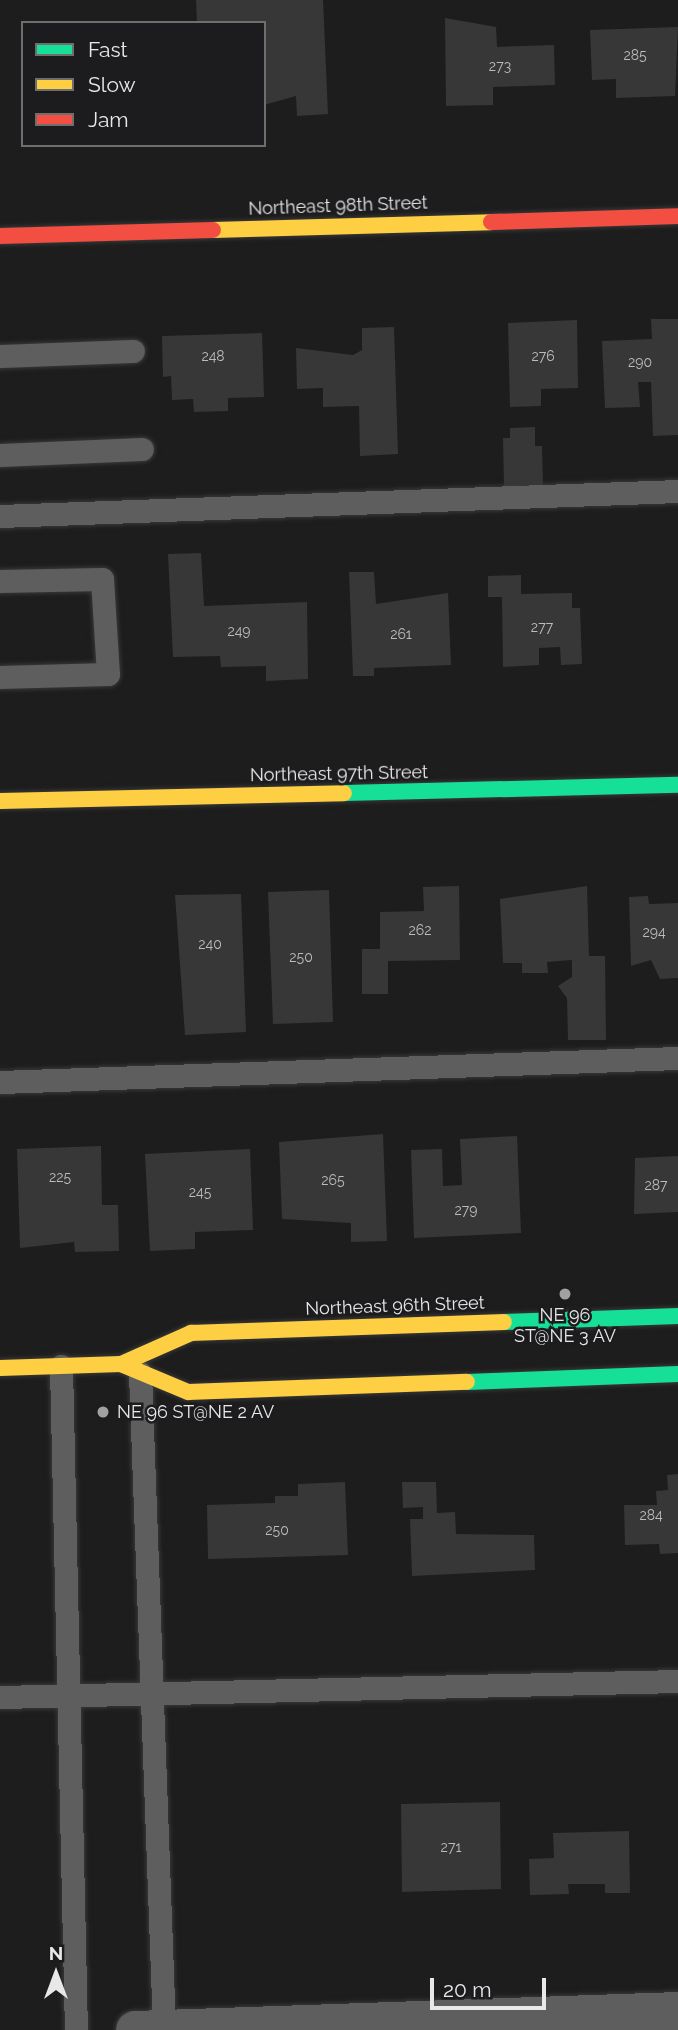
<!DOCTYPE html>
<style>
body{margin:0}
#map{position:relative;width:678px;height:2030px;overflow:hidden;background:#1d1d1d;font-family:Raleway,sans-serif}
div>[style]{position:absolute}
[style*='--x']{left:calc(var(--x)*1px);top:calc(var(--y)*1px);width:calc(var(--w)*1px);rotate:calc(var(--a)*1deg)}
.building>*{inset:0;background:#373738}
.roads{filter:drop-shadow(0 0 2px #383838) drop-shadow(0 0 2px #383838)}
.lane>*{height:23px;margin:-11.5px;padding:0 11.5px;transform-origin:11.5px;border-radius:11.5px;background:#5e5e5e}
.street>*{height:38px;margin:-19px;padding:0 19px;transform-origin:19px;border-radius:19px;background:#5e5e5e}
.fast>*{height:16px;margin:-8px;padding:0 8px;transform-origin:8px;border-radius:8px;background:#16e098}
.slow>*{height:16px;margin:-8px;padding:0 8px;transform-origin:8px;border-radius:8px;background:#ffcf43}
.jam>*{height:16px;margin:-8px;padding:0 8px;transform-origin:8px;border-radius:8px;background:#f24e42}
.dots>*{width:19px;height:19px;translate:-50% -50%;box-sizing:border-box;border:4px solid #1c1c1e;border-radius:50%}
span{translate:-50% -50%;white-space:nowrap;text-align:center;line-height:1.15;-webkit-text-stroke:5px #1c1c1e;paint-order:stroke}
.number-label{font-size:14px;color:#bcbcbd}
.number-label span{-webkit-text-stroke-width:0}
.street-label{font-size:18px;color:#e8e8e9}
.poi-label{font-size:18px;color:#e8e8e9}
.left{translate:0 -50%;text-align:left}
.legend{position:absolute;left:21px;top:21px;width:245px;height:126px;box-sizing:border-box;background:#1c1c1e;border:2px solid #6e6e6f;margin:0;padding:9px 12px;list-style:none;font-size:21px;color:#e8e8e9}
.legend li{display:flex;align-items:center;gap:14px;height:35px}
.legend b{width:35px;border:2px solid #6e6e6f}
.north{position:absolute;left:21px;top:1939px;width:70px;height:70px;-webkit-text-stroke:5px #1c1c1e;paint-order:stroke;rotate:0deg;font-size:19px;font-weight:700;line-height:28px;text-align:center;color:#e8e8e9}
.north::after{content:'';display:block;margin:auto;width:24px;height:32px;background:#e8e8e9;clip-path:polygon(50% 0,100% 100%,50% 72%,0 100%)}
.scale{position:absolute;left:430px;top:1978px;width:116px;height:32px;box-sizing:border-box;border:4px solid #e8e8e9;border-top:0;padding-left:9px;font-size:21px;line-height:24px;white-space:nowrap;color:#e8e8e9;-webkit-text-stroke:5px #1c1c1e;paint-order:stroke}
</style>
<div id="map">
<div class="building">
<div style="clip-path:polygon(196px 0,323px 0,328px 114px,297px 116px,296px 96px,264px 105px,264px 23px,197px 23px)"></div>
<div style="clip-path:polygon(445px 18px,496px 27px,497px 47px,554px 45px,555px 85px,493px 87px,493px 105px,446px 106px)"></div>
<div style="clip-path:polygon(678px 27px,675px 96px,616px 98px,616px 79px,592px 80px,590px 30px)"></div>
<div style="clip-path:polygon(651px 319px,678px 319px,678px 435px,653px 436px,651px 382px,638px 382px,640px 407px,605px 408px,602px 341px,652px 339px)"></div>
<div style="clip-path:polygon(577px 320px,578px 388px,541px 389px,541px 406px,510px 407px,508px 323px)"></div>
<div style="clip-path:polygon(394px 327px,398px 454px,360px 456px,359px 406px,323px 407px,323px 388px,297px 389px,296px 348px,353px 355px,362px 350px,362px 328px)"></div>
<div style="clip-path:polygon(262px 333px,264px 397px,228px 398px,228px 411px,194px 412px,193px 399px,172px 400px,171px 376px,163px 377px,162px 336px)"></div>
<div style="clip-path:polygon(535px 427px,535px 446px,542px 446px,543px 486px,504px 486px,503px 438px,510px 438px,510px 428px)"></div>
<div style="clip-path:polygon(201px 553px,204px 606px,307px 602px,308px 679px,266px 681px,266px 666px,221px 667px,220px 656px,173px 657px,168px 554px)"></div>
<div style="clip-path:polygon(349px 572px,374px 572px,376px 604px,448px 593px,451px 665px,374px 668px,374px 676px,353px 676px)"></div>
<div style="clip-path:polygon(521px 575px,521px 594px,572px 593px,572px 608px,580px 608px,582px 664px,561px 665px,560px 647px,539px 648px,539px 665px,503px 667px,502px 597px,488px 597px,488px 576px)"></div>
<div style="clip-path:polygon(459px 886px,460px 960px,388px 961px,388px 994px,362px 994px,362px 949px,380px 949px,380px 912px,424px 911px,423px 887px)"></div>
<div style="clip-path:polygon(587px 886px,589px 956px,605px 956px,606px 1040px,568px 1040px,567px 998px,558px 986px,572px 977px,572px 960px,547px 962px,548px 973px,522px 973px,522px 963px,503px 963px,500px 899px)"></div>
<div style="clip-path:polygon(329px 890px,333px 1022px,273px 1024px,268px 892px)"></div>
<div style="clip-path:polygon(241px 894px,246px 1032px,185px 1035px,175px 895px)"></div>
<div style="clip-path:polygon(648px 896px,649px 904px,678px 903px,678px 978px,660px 979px,651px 960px,631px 966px,629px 897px)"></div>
<div style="clip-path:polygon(383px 1134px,387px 1241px,351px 1242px,351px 1223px,282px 1219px,279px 1142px)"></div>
<div style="clip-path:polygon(517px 1136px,521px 1233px,414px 1238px,411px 1150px,442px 1149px,443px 1186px,462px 1185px,460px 1139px)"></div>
<div style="clip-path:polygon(101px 1146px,102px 1205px,118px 1205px,119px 1251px,75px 1252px,74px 1242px,20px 1248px,17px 1149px)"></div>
<div style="clip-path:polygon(250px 1149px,253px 1230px,195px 1232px,195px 1249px,150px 1251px,145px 1154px)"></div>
<div style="clip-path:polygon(678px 1156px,678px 1212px,634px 1214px,635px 1158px)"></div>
<div style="clip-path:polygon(678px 1474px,678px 1553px,660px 1554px,659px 1544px,625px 1545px,624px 1505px,657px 1505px,656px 1491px,668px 1490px,667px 1475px)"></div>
<div style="clip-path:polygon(345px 1482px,348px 1555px,208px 1559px,207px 1505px,275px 1503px,275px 1496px,298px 1496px,298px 1484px)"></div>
<div style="clip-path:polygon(402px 1482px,436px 1482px,437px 1513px,455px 1512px,456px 1534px,534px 1535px,535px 1570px,412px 1576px,410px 1519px,423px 1519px,423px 1507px,403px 1508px)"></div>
<div style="clip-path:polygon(500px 1802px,501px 1889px,402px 1892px,401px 1804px)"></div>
<div style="clip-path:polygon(629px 1831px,630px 1893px,605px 1893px,605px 1884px,568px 1884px,569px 1894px,530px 1895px,529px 1859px,554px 1858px,553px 1833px)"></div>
</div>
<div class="roads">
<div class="lane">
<div style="--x:0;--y:356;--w:133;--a:-2.2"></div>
<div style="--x:0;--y:455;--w:142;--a:-2.4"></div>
<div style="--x:0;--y:516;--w:678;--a:-2.11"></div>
<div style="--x:0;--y:581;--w:102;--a:-1.1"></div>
<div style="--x:102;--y:579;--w:95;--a:86.4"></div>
<div style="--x:108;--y:674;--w:108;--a:178.4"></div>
<div style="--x:0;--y:1082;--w:678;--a:-2.03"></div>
<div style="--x:61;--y:1366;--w:664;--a:88.71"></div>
<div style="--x:140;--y:1373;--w:656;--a:87.9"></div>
<div style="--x:0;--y:1697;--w:678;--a:-1.35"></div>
</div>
<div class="street">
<div style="--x:135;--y:2030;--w:543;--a:-2"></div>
</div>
<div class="fast">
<div style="--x:344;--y:793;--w:334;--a:-1.4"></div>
<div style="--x:504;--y:1322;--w:174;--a:-2"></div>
<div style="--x:467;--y:1382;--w:211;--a:-2.2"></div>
</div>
<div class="slow">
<div style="--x:213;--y:230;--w:278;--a:-1.6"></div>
<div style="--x:0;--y:801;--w:344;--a:-1.3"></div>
<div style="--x:121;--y:1364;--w:73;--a:22.7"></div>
<div style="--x:188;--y:1392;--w:279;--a:-2.1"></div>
<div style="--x:0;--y:1368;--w:121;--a:-1.9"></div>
<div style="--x:121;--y:1364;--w:77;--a:-23.9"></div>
<div style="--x:191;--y:1333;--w:313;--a:-2"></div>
</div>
<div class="jam">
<div style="--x:491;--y:222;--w:187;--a:-1.8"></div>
<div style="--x:0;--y:236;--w:213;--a:-1.6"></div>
</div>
</div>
<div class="dots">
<div style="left:565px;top:1294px;background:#a1a1a2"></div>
<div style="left:103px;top:1412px;background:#a1a1a2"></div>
</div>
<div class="number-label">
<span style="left:635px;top:55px">285</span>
<span style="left:500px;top:66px">273</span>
<span style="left:213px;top:356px">248</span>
<span style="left:543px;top:356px">276</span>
<span style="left:640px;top:362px">290</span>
<span style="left:542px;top:627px">277</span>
<span style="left:239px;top:631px">249</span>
<span style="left:401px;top:634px">261</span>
<span style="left:420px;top:930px">262</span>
<span style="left:654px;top:932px">294</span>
<span style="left:210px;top:944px">240</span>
<span style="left:301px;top:957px">250</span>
<span style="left:60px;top:1177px">225</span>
<span style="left:333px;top:1180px">265</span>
<span style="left:656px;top:1185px">287</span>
<span style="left:200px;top:1192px">245</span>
<span style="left:466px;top:1210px">279</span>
<span style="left:651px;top:1515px">284</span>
<span style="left:277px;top:1530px">250</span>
<span style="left:451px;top:1847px">271</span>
</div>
<div class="street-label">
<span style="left:338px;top:206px;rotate:-2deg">Northeast 98th Street</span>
<span style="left:339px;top:774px;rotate:-1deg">Northeast 97th Street</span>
<span style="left:395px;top:1306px;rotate:-2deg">Northeast 96th Street</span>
</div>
<div class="poi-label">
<span style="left:565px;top:1326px">NE 96<br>ST@NE 3 AV</span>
<span class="left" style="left:117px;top:1412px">NE 96 ST@NE 2 AV</span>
</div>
<ul class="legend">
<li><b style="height:9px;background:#16e098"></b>Fast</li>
<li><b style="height:9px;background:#ffcf43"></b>Slow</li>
<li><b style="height:9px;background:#f24e42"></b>Jam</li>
</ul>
<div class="north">N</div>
<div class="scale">20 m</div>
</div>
